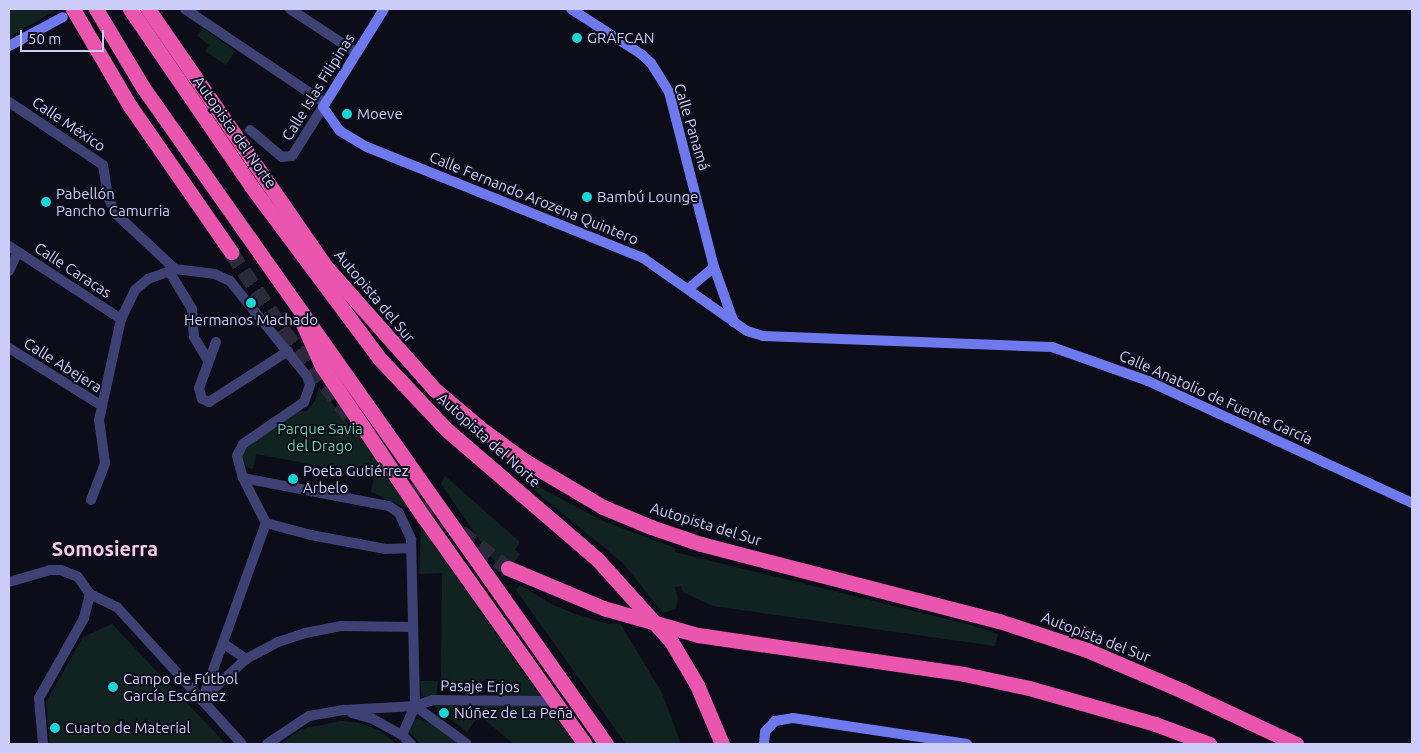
<!DOCTYPE html>
<meta charset="utf-8">
<style>
body{margin:0}
#map{position:relative;width:1421px;height:753px;overflow:hidden;background:#0d0d1a;font-family:Ubuntu,sans-serif}
div>[style]{position:absolute}
[style*='--x']{left:calc(var(--x)*1px);top:calc(var(--y)*1px);width:calc(var(--w)*1px);rotate:calc(var(--a)*1deg)}
.green>*{inset:0;background:#112320}
.highway-tunnel>*{height:15px;margin-top:-7.5px;transform-origin:0;background:repeating-linear-gradient(90deg,#2a2a3b 0 15px,transparent 0 23px)}
.street>*{height:10px;margin:-5px;padding:0 5px;transform-origin:5px;border-radius:5px;background:#3d4173}
.secondary>*{height:10px;margin:-5px;padding:0 5px;transform-origin:5px;border-radius:5px;background:#6e79ed}
.highway>*{height:15px;margin:-7.5px;padding:0 7.5px;transform-origin:7.5px;border-radius:7.5px;background:#ea55ad}
.highway-bridge>*{height:15px;margin:-7.5px;padding:0 7.5px;transform-origin:7.5px;border-radius:7.5px;background:#ea55ad}
.dots>*{width:14px;height:14px;translate:-50% -50%;box-sizing:border-box;border:2px solid #0d0d1a;border-radius:50%}
span{translate:-50% -50%;white-space:nowrap;text-align:center;line-height:1.15;-webkit-text-stroke:4px #0d0d1a;paint-order:stroke}
.poi-label{font-size:15px;color:#ccccf9}
.left{translate:0 -50%;text-align:left}
.street-label{font-size:15px;color:#ccccf9}
.park-label{font-size:15px;color:#62cea7}
.district-label{font-size:20px;color:#f9ceee;font-weight:700}
.frame{position:absolute;inset:0;border:10px solid #ccccf9;pointer-events:none}
.scale{position:absolute;left:20px;top:30px;width:84px;height:22px;box-sizing:border-box;border:2px solid #ccccf9;border-top:0;padding-left:6px;font-size:15px;line-height:18px;white-space:nowrap;color:#ccccf9;-webkit-text-stroke:4px #0d0d1a;paint-order:stroke}
</style>
<div id="map">
<div class="green">
<div style="clip-path:polygon(14px 9px,55px 9px,56px 10px,9px 37px,9px 12px)"></div>
<div style="clip-path:polygon(203px 28px,235px 51px,226px 65px,205px 51px,209px 45px,197px 36px)"></div>
<div style="clip-path:polygon(319px 387px,375px 456px,412px 510px,371px 492px,374px 476px,256px 454px,253px 469px,246px 467px,242px 454px,247px 446px,297px 412px,307px 411px,315px 401px)"></div>
<div style="clip-path:polygon(445px 476px,520px 542px,515px 550px,520px 554px,505px 577px,441px 484px)"></div>
<div style="clip-path:polygon(537px 486px,605px 522px,675px 548px,675px 552px,967px 624px,998px 634px,995px 646px,713px 606px,683px 592px,681px 586px,675px 587px,678px 598px,676px 609px,663px 613px,623px 563px,534px 490px)"></div>
<div style="clip-path:polygon(421px 527px,518px 665px,574px 744px,514px 744px,479px 715px,467px 732px,422px 696px,420px 681px,438px 681px,436px 697px,500px 696px,499px 681px,441px 681px,442px 573px,419px 574px)"></div>
<div style="clip-path:polygon(520px 585px,553px 605px,578px 615px,609px 624px,620px 623px,662px 693px,681px 744px,626px 744px,516px 590px)"></div>
<div style="clip-path:polygon(112px 624px,221px 739px,226px 744px,50px 744px,46px 702px,83px 637px)"></div>
<div style="clip-path:polygon(418px 719px,431px 723px,458px 744px,420px 744px,409px 731px,413px 720px)"></div>
<div style="clip-path:polygon(341px 721px,360px 723px,378px 730px,397px 744px,280px 744px,302px 729px)"></div>
</div>
<div class="highway-tunnel">
<div style="--x:231;--y:252;--w:95;--a:56.1"></div>
<div style="--x:284;--y:331;--w:128;--a:52.6"></div>
<div style="--x:409;--y:486;--w:23;--a:50"></div>
<div style="--x:424;--y:504;--w:106;--a:37.3"></div>
</div>
<div class="street">
<div style="--x:185;--y:9;--w:169;--a:33.9"></div>
<div style="--x:290;--y:9;--w:80;--a:33.3"></div>
<div style="--x:9;--y:102;--w:113;--a:33.8"></div>
<div style="--x:103;--y:165;--w:32;--a:81"></div>
<div style="--x:108;--y:197;--w:19;--a:65"></div>
<div style="--x:116;--y:214;--w:81;--a:43"></div>
<div style="--x:250;--y:130;--w:42;--a:40.2"></div>
<div style="--x:282;--y:157;--w:10;--a:-6"></div>
<div style="--x:292;--y:156;--w:58;--a:-57.7"></div>
<div style="--x:9;--y:246;--w:134;--a:33.1"></div>
<div style="--x:9;--y:271;--w:21;--a:-65"></div>
<div style="--x:169;--y:271;--w:44;--a:58.8"></div>
<div style="--x:192;--y:309;--w:28;--a:86"></div>
<div style="--x:194;--y:337;--w:27;--a:59"></div>
<div style="--x:216;--y:342;--w:49;--a:110.3"></div>
<div style="--x:199;--y:388;--w:11;--a:75"></div>
<div style="--x:202;--y:399;--w:8;--a:23"></div>
<div style="--x:209;--y:402;--w:94;--a:-32.8"></div>
<div style="--x:9;--y:348;--w:110;--a:31.9"></div>
<div style="--x:243;--y:478;--w:149;--a:10.9"></div>
<div style="--x:389;--y:506;--w:12;--a:35"></div>
<div style="--x:399;--y:513;--w:29;--a:65"></div>
<div style="--x:411;--y:539;--w:167;--a:88.6"></div>
<div style="--x:91;--y:500;--w:40;--a:-69"></div>
<div style="--x:105;--y:463;--w:43;--a:-97.9"></div>
<div style="--x:99;--y:420;--w:103;--a:-77.7"></div>
<div style="--x:121;--y:319;--w:32;--a:-64"></div>
<div style="--x:135;--y:290;--w:17;--a:-40"></div>
<div style="--x:148;--y:279;--w:29;--a:-20"></div>
<div style="--x:175;--y:269;--w:40;--a:7.1"></div>
<div style="--x:215;--y:274;--w:17;--a:25"></div>
<div style="--x:230;--y:281;--w:122;--a:51"></div>
<div style="--x:307;--y:376;--w:9;--a:72"></div>
<div style="--x:310;--y:385;--w:18;--a:109"></div>
<div style="--x:304;--y:402;--w:74;--a:145.5"></div>
<div style="--x:243;--y:444;--w:13;--a:117"></div>
<div style="--x:237;--y:456;--w:23;--a:75"></div>
<div style="--x:243;--y:478;--w:51;--a:62.9"></div>
<div style="--x:266;--y:523;--w:189;--a:109.8"></div>
<div style="--x:266;--y:523;--w:47;--a:14.9"></div>
<div style="--x:311;--y:535;--w:76;--a:10.6"></div>
<div style="--x:386;--y:549;--w:25;--a:-2"></div>
<div style="--x:9;--y:582;--w:43;--a:-16.3"></div>
<div style="--x:50;--y:570;--w:11;--a:0"></div>
<div style="--x:61;--y:570;--w:18;--a:22"></div>
<div style="--x:78;--y:577;--w:21;--a:55"></div>
<div style="--x:90;--y:594;--w:30;--a:26"></div>
<div style="--x:117;--y:607;--w:185;--a:47.6"></div>
<div style="--x:224;--y:644;--w:27;--a:34"></div>
<div style="--x:208;--y:694;--w:52;--a:-42.6"></div>
<div style="--x:246;--y:659;--w:36;--a:-28"></div>
<div style="--x:278;--y:642;--w:28;--a:-18"></div>
<div style="--x:305;--y:633;--w:38;--a:-11"></div>
<div style="--x:342;--y:626;--w:70;--a:0.8"></div>
<div style="--x:415;--y:706;--w:64;--a:36.2"></div>
<div style="--x:352;--y:713;--w:22;--a:16"></div>
<div style="--x:373;--y:719;--w:33;--a:29"></div>
<div style="--x:402;--y:735;--w:13;--a:45"></div>
<div style="--x:402;--y:735;--w:32;--a:-66"></div>
<div style="--x:43;--y:744;--w:46;--a:-95"></div>
<div style="--x:39;--y:698;--w:92;--a:-60.6"></div>
<div style="--x:84;--y:618;--w:25;--a:-76"></div>
<div style="--x:267;--y:744;--w:50;--a:-33.7"></div>
<div style="--x:309;--y:716;--w:36;--a:-10"></div>
<div style="--x:344;--y:710;--w:71;--a:-3.2"></div>
<div style="--x:415;--y:706;--w:19;--a:-18"></div>
<div style="--x:433;--y:700;--w:113;--a:0.5"></div>
</div>
<div class="secondary">
<div style="--x:384;--y:9;--w:115;--a:121.9"></div>
<div style="--x:323;--y:107;--w:29;--a:55"></div>
<div style="--x:340;--y:131;--w:31;--a:31"></div>
<div style="--x:367;--y:147;--w:297;--a:21.9"></div>
<div style="--x:643;--y:258;--w:127;--a:35.1"></div>
<div style="--x:747;--y:331;--w:17;--a:17"></div>
<div style="--x:763;--y:336;--w:289;--a:2.2"></div>
<div style="--x:1052;--y:347;--w:102;--a:19.5"></div>
<div style="--x:1148;--y:381;--w:291;--a:24.8"></div>
<div style="--x:571;--y:9;--w:83;--a:32.7"></div>
<div style="--x:641;--y:54;--w:13;--a:42"></div>
<div style="--x:651;--y:63;--w:34;--a:58"></div>
<div style="--x:669;--y:92;--w:181;--a:75.6"></div>
<div style="--x:714;--y:267;--w:59;--a:70.3"></div>
<div style="--x:9;--y:46;--w:61;--a:-28.2"></div>
<div style="--x:688;--y:289;--w:34;--a:-40"></div>
<div style="--x:764;--y:744;--w:12;--a:-85"></div>
<div style="--x:765;--y:732;--w:15;--a:-48"></div>
<div style="--x:775;--y:721;--w:18;--a:-9"></div>
<div style="--x:793;--y:718;--w:176;--a:8.5"></div>
</div>
<div class="highway">
<div style="--x:73;--y:9;--w:113;--a:59.6"></div>
<div style="--x:130;--y:106;--w:178;--a:55.3"></div>
<div style="--x:96;--y:9;--w:90;--a:59.1"></div>
<div style="--x:142;--y:86;--w:805;--a:54.81"></div>
<div style="--x:130;--y:9;--w:214;--a:55.6"></div>
<div style="--x:251;--y:186;--w:216;--a:53.3"></div>
<div style="--x:380;--y:359;--w:98;--a:46.7"></div>
<div style="--x:447;--y:430;--w:199;--a:40.7"></div>
<div style="--x:148;--y:9;--w:315;--a:55.4"></div>
<div style="--x:327;--y:268;--w:162;--a:48.5"></div>
<div style="--x:434;--y:389;--w:60;--a:40.3"></div>
<div style="--x:480;--y:428;--w:56;--a:36.3"></div>
<div style="--x:525;--y:461;--w:91;--a:30.5"></div>
<div style="--x:603;--y:507;--w:52;--a:22.6"></div>
<div style="--x:651;--y:527;--w:53;--a:18.8"></div>
<div style="--x:701;--y:544;--w:308;--a:14.5"></div>
<div style="--x:999;--y:621;--w:93;--a:18.2"></div>
<div style="--x:1087;--y:650;--w:104;--a:23.1"></div>
<div style="--x:1183;--y:691;--w:125;--a:25.1"></div>
<div style="--x:303;--y:324;--w:46;--a:65.7"></div>
<div style="--x:322;--y:366;--w:184;--a:56.1"></div>
<div style="--x:425;--y:519;--w:276;--a:54.6"></div>
<div style="--x:508;--y:568;--w:103;--a:22.8"></div>
<div style="--x:603;--y:608;--w:99;--a:15.9"></div>
<div style="--x:698;--y:635;--w:269;--a:8.3"></div>
<div style="--x:964;--y:674;--w:66;--a:12.2"></div>
<div style="--x:1029;--y:688;--w:131;--a:15.9"></div>
<div style="--x:1155;--y:724;--w:58;--a:20.3"></div>
<div style="--x:697;--y:685;--w:64;--a:67"></div>
</div>
<div class="highway-bridge">
<div style="--x:598;--y:560;--w:109;--a:48"></div>
<div style="--x:671;--y:641;--w:51;--a:59.4"></div>
</div>
<div class="dots">
<div style="left:577px;top:38px;background:#1ad6d4"></div>
<div style="left:347px;top:114px;background:#1ad6d4"></div>
<div style="left:587px;top:197px;background:#1ad6d4"></div>
<div style="left:46px;top:202px;background:#1ad6d4"></div>
<div style="left:251px;top:303px;background:#1ad6d4"></div>
<div style="left:293px;top:479px;background:#1ad6d4"></div>
<div style="left:113px;top:687px;background:#1ad6d4"></div>
<div style="left:444px;top:713px;background:#1ad6d4"></div>
<div style="left:55px;top:728px;background:#1ad6d4"></div>
</div>
<div class="poi-label">
<span class="left" style="left:587px;top:38px">GRAFCAN</span>
<span class="left" style="left:357px;top:114px">Moeve</span>
<span class="left" style="left:56px;top:202px">Pabellón<br>Pancho Camurria</span>
<span class="left" style="left:597px;top:197px">Bambú Lounge</span>
<span style="left:251px;top:320px">Hermanos Machado</span>
<span class="left" style="left:303px;top:479px">Poeta Gutiérrez<br>Arbelo</span>
<span class="left" style="left:123px;top:687px">Campo de Fútbol<br>García Escámez</span>
<span class="left" style="left:454px;top:713px">Núñez de La Peña</span>
<span class="left" style="left:65px;top:728px">Cuarto de Material</span>
</div>
<div class="street-label">
<span style="left:318px;top:87px;rotate:-58deg">Calle Islas Filipinas</span>
<span style="left:69px;top:124px;rotate:34deg">Calle México</span>
<span style="left:692px;top:127px;rotate:73deg">Calle Panamá</span>
<span style="left:235px;top:132px;rotate:55deg">Autopista del Norte</span>
<span style="left:534px;top:198px;rotate:22deg">Calle Fernando Arozena Quintero</span>
<span style="left:73px;top:270px;rotate:33deg">Calle Caracas</span>
<span style="left:375px;top:296px;rotate:50deg">Autopista del Sur</span>
<span style="left:63px;top:365px;rotate:32deg">Calle Abejera</span>
<span style="left:1216px;top:397px;rotate:24deg">Calle Anatolio de Fuente García</span>
<span style="left:489px;top:440px;rotate:42deg">Autopista del Norte</span>
<span style="left:706px;top:524px;rotate:17deg">Autopista del Sur</span>
<span style="left:1096px;top:637px;rotate:21deg">Autopista del Sur</span>
<span style="left:480px;top:686px;rotate:1deg">Pasaje Erjos</span>
</div>
<div class="park-label">
<span style="left:320px;top:437px">Parque Savia<br>del Drago</span>
</div>
<div class="district-label">
<span style="left:105px;top:548px">Somosierra</span>
</div>
<div class="frame"></div>
<div class="scale">50 m</div>
</div>
